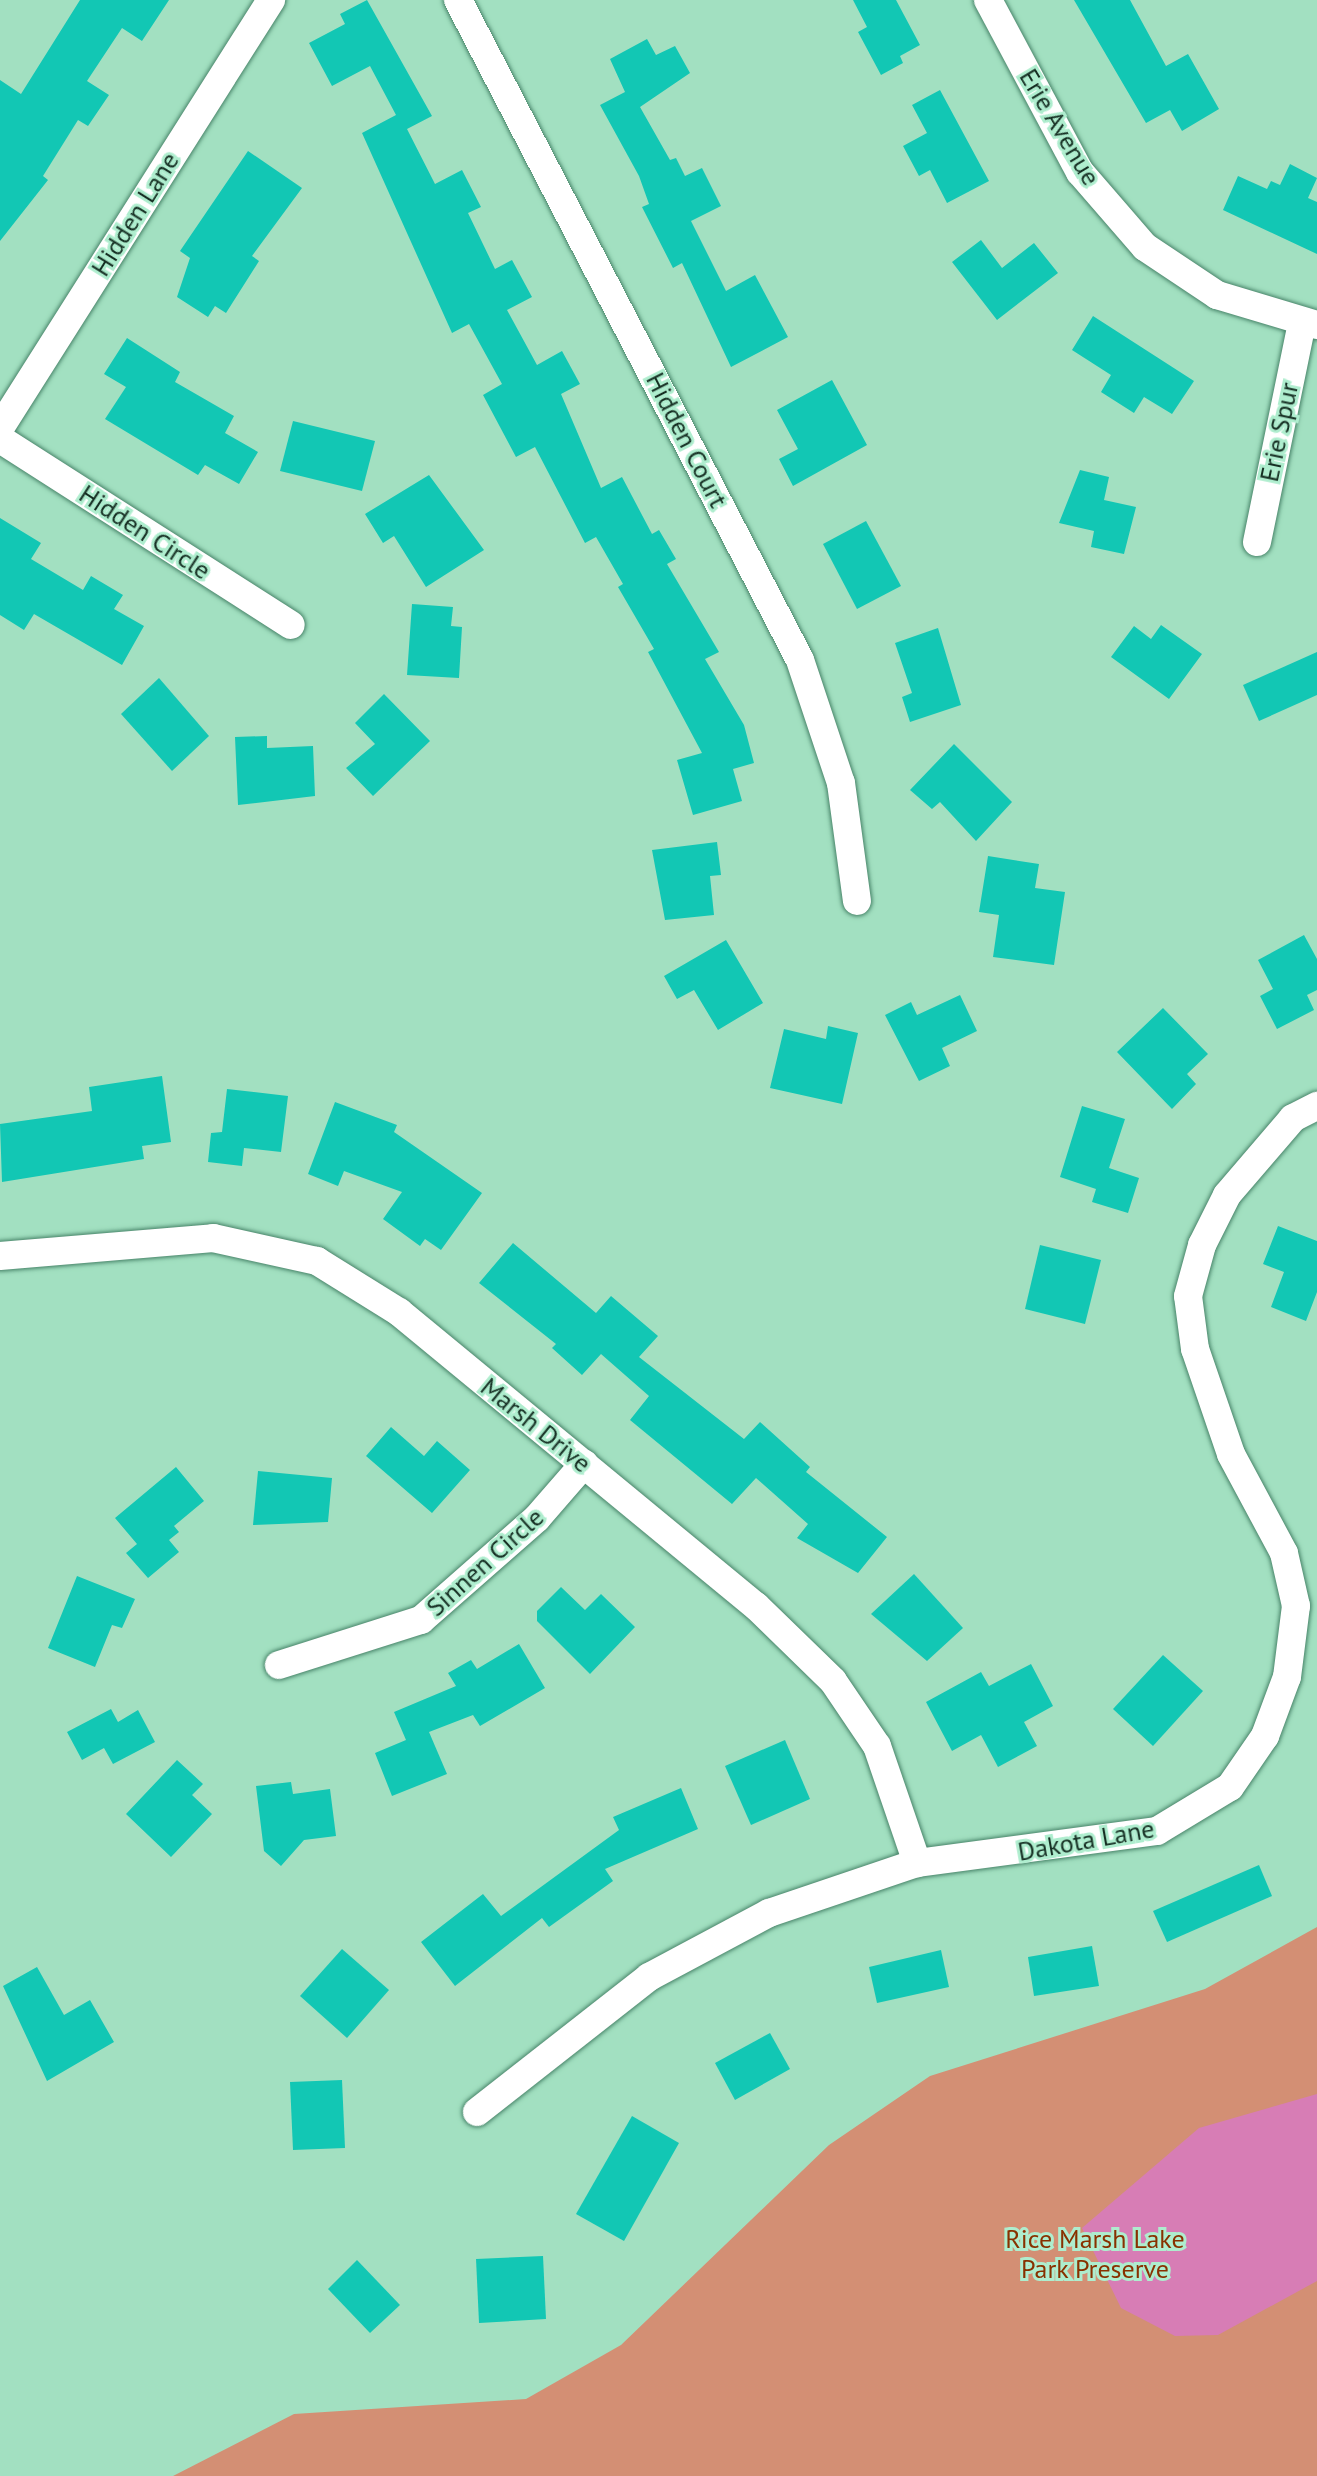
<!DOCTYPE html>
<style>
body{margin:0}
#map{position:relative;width:1317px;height:2476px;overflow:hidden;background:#a2e0c1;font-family:"PT Sans",sans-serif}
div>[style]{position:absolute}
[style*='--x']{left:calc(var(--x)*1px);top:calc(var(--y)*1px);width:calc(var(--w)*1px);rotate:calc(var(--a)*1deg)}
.green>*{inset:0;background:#d38f74}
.water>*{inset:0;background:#d77db5}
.building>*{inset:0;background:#12c7b4}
.roads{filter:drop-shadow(0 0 2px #488469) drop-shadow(0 0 2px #488469)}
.minor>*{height:28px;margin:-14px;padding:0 14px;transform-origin:14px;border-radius:14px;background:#fff}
span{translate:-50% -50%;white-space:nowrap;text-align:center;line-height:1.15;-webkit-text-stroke:6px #aeedce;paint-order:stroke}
.street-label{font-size:26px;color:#162f23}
.park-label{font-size:26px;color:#883100}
</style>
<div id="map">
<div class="green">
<div style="clip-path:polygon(1317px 1927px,1317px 2476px,173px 2476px,294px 2414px,526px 2399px,621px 2345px,829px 2145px,930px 2076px,1205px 1989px)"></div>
</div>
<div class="water">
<div style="clip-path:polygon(1317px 2094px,1317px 2281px,1218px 2335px,1175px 2336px,1121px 2308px,1082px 2228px,1199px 2128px)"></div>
</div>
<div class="building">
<div style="clip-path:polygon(80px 0,169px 0,142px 41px,122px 28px,87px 81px,109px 95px,88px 126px,78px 120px,43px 176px,48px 180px,0 241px,0 80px,21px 94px)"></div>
<div style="clip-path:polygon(367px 0,432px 116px,407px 129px,435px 184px,462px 170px,481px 207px,468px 213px,495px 269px,512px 260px,532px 297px,507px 310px,537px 365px,562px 351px,580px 384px,561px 394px,601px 488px,622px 477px,652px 534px,659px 530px,676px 559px,667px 564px,719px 652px,705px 659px,744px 725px,754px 763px,733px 769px,742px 801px,693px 815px,677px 760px,702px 753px,648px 652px,654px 649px,618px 587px,623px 584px,596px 537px,585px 543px,535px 447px,516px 457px,483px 395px,502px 384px,469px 324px,452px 333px,362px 133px,396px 115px,370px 66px,332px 86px,309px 43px,345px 24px,340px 14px)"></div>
<div style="clip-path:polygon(853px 0,896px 0,920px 45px,900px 56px,903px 63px,881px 75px,858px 32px,867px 27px)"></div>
<div style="clip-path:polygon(1074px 0,1130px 0,1166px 66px,1188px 54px,1219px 109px,1182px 131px,1170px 110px,1146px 123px)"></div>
<div style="clip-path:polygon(647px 39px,656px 55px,675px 46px,690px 73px,640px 107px,670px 160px,676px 158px,685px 176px,702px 168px,721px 206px,691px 221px,726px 291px,755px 275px,788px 337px,731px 367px,682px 263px,673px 268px,642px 207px,649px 204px,639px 176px,600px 105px,625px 92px,610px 59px)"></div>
<div style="clip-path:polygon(940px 90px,989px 181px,947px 203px,930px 170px,919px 176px,903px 146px,927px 133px,912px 105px)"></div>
<div style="clip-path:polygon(248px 151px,302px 188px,252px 256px,259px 261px,226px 313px,215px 306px,208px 317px,177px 297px,190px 258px,180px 251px)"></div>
<div style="clip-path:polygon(1290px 164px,1317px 178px,1308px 198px,1317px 202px,1317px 254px,1223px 210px,1238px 176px,1267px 189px,1271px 181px,1280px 185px)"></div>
<div style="clip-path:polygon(981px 240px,1002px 268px,1034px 243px,1058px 273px,997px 320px,952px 262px)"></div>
<div style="clip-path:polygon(1093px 316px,1194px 381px,1172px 414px,1144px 397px,1134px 413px,1101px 392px,1111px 375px,1072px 350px)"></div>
<div style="clip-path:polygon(127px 338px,180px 372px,175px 382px,234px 416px,225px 433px,258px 452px,239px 484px,205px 465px,198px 475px,105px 419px,126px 387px,104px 374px)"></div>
<div style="clip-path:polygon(832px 380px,867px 445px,793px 486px,779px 459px,798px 449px,777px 410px)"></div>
<div style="clip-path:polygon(293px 421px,375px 441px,362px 491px,280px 471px)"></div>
<div style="clip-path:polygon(1080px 470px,1109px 477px,1104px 500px,1136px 507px,1124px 554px,1091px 547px,1094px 531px,1059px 523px)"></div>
<div style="clip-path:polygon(429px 475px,484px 550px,426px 587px,394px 536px,383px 543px,365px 514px)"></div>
<div style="clip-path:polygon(0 518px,41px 543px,31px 559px,83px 590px,91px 576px,123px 595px,114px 609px,144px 626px,122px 665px,34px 614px,24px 630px,0 615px)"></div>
<div style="clip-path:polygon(866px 521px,901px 586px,857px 609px,823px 544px)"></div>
<div style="clip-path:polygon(412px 604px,453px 607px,451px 626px,462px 627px,459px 678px,407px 675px)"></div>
<div style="clip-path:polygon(1161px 625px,1202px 654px,1169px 699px,1111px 657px,1134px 626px,1151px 639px)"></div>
<div style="clip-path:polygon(938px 628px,961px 705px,910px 722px,902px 697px,912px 693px,895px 643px)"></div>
<div style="clip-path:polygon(1317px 652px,1317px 695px,1259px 721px,1243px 685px)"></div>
<div style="clip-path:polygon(159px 678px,209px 736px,172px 771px,121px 714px)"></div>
<div style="clip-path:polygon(384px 694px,430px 741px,373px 796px,346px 768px,375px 744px,355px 723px)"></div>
<div style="clip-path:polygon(267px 736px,267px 748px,313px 746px,315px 796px,238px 805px,235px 737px)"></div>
<div style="clip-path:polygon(954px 744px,1012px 802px,976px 841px,940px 802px,932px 809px,910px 790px)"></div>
<div style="clip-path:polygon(717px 842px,721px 875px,710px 876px,714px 915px,665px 920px,652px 850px)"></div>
<div style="clip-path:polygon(988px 856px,1039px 864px,1035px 888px,1065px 892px,1054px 965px,993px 957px,999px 915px,979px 912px)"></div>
<div style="clip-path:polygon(1304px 935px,1317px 959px,1317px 990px,1307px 995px,1314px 1010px,1277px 1029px,1260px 996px,1273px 989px,1258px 960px)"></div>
<div style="clip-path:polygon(726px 940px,763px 1003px,718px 1030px,694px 990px,677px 999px,664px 976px)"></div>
<div style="clip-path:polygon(960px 995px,977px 1031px,942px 1048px,950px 1066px,919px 1081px,885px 1015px,911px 1002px,917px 1015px)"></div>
<div style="clip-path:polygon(1163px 1008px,1208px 1054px,1187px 1074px,1196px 1084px,1172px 1109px,1117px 1052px)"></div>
<div style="clip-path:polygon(828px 1026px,858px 1033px,842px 1104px,770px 1088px,784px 1029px,826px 1039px)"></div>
<div style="clip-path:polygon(162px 1076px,171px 1142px,142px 1146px,144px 1159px,2px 1182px,0 1124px,92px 1111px,89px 1087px)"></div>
<div style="clip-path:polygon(227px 1089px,288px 1096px,281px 1152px,244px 1148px,242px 1166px,208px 1162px,211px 1133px,222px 1132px)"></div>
<div style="clip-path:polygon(335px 1102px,397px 1125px,394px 1132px,482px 1193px,441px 1250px,425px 1239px,420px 1246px,383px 1219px,402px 1192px,344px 1171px,338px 1186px,308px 1174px)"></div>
<div style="clip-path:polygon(1082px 1106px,1125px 1119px,1109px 1168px,1139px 1178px,1128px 1213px,1092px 1202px,1096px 1189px,1060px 1177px)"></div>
<div style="clip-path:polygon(1278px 1226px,1317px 1241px,1317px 1292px,1306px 1321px,1271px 1307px,1284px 1272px,1263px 1264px)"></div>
<div style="clip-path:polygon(513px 1243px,596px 1313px,611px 1296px,658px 1336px,639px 1357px,744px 1439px,760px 1422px,810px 1467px,806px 1472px,887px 1537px,858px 1573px,797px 1538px,808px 1524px,756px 1478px,732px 1504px,630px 1420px,649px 1396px,601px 1354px,582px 1375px,552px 1348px,556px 1344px,479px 1283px)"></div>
<div style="clip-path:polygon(1040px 1245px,1101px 1260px,1085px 1324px,1025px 1309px)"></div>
<div style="clip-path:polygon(391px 1427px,424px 1456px,437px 1441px,470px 1470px,432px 1513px,366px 1456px)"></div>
<div style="clip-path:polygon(176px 1467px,204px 1501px,174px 1526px,179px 1532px,169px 1540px,179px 1552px,148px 1578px,126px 1553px,137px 1544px,115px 1518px)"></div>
<div style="clip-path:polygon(258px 1471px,332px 1478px,328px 1522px,253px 1525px)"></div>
<div style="clip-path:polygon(914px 1574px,963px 1628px,927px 1661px,871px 1614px)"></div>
<div style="clip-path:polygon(77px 1576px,135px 1599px,122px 1628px,112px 1625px,95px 1667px,48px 1648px)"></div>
<div style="clip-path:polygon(561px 1587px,585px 1610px,601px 1594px,635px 1627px,590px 1674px,537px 1621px,537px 1611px)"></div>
<div style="clip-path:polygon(519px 1644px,545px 1688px,480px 1726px,473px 1715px,429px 1732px,447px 1774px,392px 1796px,375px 1753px,406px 1740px,394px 1712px,456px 1686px,448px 1673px,471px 1660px,477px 1669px)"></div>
<div style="clip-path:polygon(1163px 1655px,1203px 1691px,1153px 1746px,1113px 1709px)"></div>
<div style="clip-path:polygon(1031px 1664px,1053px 1706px,1024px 1722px,1037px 1746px,998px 1767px,981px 1735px,952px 1751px,926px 1702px,981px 1672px,989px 1686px)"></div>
<div style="clip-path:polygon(111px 1709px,118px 1722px,138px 1710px,155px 1742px,113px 1764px,104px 1748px,82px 1760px,67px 1732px)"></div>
<div style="clip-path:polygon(785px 1740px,810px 1799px,751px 1825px,725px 1766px)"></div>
<div style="clip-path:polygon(177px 1760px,203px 1784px,192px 1795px,212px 1814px,171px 1857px,126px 1814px)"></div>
<div style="clip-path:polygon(291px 1782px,293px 1794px,330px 1789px,336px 1836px,304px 1840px,281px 1866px,264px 1851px,256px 1786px)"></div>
<div style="clip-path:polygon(681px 1788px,698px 1829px,605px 1869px,613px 1881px,549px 1927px,542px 1918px,455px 1986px,421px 1942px,483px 1894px,501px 1916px,619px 1830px,613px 1817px)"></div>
<div style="clip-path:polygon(1259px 1865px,1272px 1896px,1167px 1942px,1153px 1911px)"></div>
<div style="clip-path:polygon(1092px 1946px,1099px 1986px,1034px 1996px,1028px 1957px)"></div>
<div style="clip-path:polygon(342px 1949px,389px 1990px,347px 2038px,300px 1996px)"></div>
<div style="clip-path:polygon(941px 1950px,949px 1987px,877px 2003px,869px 1967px)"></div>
<div style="clip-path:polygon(37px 1967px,64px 2015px,90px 2000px,114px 2042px,47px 2081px,3px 1986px)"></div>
<div style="clip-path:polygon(770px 2033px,790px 2069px,735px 2100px,715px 2063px)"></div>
<div style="clip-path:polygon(342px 2080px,345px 2148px,293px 2150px,290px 2082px)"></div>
<div style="clip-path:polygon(632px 2116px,679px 2143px,624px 2241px,576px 2214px)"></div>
<div style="clip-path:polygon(543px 2256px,546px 2319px,479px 2323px,476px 2259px)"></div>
<div style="clip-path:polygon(357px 2260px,400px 2305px,370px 2333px,328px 2289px)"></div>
</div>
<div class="roads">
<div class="minor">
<div style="--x:458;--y:0;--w:743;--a:62.61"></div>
<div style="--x:800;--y:660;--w:130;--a:71.6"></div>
<div style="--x:841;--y:783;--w:119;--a:82.3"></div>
<div style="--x:988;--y:0;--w:195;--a:61.9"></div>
<div style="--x:1080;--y:172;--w:99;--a:49.1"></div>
<div style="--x:1145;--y:247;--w:87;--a:33.7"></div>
<div style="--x:1217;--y:295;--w:104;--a:16.7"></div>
<div style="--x:0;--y:428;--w:507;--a:-57.66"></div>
<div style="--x:0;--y:439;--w:345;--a:32.6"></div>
<div style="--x:1257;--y:542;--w:224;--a:-78.4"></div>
<div style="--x:0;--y:1256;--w:214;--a:-4.8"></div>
<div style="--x:213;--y:1238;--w:107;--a:12.5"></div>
<div style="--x:317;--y:1261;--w:97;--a:31.9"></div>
<div style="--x:399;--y:1312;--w:462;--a:39.5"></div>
<div style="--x:756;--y:1606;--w:107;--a:44.2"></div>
<div style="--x:833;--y:1681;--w:78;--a:55.9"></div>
<div style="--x:877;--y:1746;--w:124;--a:71.1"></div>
<div style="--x:279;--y:1665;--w:149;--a:-17.6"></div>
<div style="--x:421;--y:1620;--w:154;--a:-41.3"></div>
<div style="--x:537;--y:1518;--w:72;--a:-49"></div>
<div style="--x:477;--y:2112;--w:219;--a:-38.1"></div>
<div style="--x:649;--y:1977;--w:136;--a:-28.1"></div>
<div style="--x:769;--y:1913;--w:156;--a:-18.7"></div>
<div style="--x:917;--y:1863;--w:242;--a:-7.6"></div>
<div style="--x:1157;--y:1831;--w:85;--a:-31.1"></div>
<div style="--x:1230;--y:1787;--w:62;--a:-55.5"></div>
<div style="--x:1265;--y:1736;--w:63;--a:-69.6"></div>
<div style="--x:1287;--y:1677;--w:72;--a:-82.8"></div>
<div style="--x:1296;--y:1606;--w:54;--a:-102.8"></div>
<div style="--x:1284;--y:1553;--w:112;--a:-118.2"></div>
<div style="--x:1231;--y:1454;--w:111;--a:-108.9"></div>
<div style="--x:1195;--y:1349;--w:53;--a:-97.5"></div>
<div style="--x:1188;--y:1296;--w:53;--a:-74.6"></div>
<div style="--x:1202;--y:1245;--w:56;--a:-63.4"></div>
<div style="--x:1227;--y:1195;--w:101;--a:-49.4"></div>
<div style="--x:1293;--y:1118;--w:27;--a:-27"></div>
</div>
</div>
<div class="street-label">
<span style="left:1060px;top:127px;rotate:59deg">Erie Avenue</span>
<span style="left:135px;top:214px;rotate:-58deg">Hidden Lane</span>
<span style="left:1279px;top:432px;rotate:-78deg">Erie Spur</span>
<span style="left:687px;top:440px;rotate:63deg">Hidden Court</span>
<span style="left:145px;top:532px;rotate:33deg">Hidden Circle</span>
<span style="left:536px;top:1425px;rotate:39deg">Marsh Drive</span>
<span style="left:485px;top:1562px;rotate:-42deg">Sinnen Circle</span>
<span style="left:1086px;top:1840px;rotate:-10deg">Dakota Lane</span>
</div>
<div class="park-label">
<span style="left:1095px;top:2254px">Rice Marsh Lake<br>Park Preserve</span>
</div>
</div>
